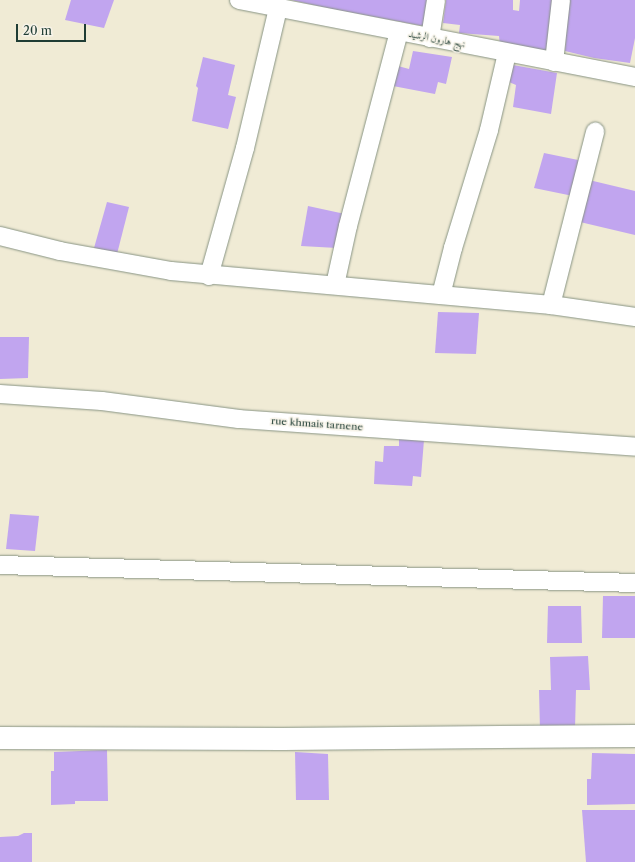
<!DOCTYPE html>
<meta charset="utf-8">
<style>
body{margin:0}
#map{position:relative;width:635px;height:862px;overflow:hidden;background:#f0ebd5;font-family:"Libre Caslon Text",Amiri,serif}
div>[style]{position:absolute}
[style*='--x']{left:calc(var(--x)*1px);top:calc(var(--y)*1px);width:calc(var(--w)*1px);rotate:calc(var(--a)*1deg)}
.building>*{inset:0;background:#c1a5ef}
.roads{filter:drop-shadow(0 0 1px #889484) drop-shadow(0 0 1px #889484)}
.street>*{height:18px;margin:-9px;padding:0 9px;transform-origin:9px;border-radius:9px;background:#fff}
.secondary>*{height:22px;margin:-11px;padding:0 11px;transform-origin:11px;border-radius:11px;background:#fff}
span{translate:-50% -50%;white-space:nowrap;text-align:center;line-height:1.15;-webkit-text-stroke:3px #f7f3e8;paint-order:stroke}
.street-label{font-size:10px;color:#1f3d34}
.scale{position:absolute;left:16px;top:24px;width:70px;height:18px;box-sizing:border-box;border:2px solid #1f3d34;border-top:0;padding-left:5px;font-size:12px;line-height:14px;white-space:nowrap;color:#1f3d34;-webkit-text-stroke:3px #f7f3e8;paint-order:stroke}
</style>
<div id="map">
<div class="building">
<div style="clip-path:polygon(71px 0,114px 0,104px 28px,65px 20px)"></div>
<div style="clip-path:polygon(291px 0,427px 0,423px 26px,331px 9px)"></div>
<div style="clip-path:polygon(446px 0,513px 0,513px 10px,519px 11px,520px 0,557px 0,549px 53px,500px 46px,499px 36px,459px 33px,460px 25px,443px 23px)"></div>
<div style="clip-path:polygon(568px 0,635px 0,635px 38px,630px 63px,594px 58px,565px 51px)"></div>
<div style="clip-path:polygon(413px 51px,452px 57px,446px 84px,438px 82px,435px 94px,393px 86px,398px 66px,409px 69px)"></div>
<div style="clip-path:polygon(203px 57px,235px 65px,228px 95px,236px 97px,228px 129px,192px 121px,198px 88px,196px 86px)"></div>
<div style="clip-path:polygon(513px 65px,557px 73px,551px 114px,513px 107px,516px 85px,509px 82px)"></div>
<div style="clip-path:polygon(544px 153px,583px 161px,573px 196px,534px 188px)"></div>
<div style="clip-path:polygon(589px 180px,635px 191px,635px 235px,580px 222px)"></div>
<div style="clip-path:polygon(107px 202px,129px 207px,117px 254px,94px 248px)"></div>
<div style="clip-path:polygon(308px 206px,345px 214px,337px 248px,301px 246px)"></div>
<div style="clip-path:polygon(438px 312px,479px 313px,476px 354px,435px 353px)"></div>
<div style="clip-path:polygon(0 337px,29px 337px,28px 378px,0 379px)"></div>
<div style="clip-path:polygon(399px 438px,424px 440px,421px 477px,413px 476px,412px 486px,374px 484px,375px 461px,383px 462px,384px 446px,399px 446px)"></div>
<div style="clip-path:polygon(10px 514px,39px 516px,35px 551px,6px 549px)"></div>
<div style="clip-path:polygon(603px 596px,635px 596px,635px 638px,602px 638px)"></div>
<div style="clip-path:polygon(548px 606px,581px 606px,582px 643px,547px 643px)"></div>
<div style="clip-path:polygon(588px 656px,590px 690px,576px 690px,575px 729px,540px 730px,539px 690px,551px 690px,550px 657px)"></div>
<div style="clip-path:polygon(107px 750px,108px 801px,75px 801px,75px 804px,51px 805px,51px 771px,54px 771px,54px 752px)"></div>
<div style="clip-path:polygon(295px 752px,328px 754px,329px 800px,296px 800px)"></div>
<div style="clip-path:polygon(592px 753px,635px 754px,635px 804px,587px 805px,587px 779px,591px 779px)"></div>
<div style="clip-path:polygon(582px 810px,635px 810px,635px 862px,586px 862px)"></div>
<div style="clip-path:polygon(24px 833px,32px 833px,32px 862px,0 862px,0 837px,18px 836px)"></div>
</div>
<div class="roads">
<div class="street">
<div style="--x:239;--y:0;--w:403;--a:11"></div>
<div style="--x:430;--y:38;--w:38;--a:-81"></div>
<div style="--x:554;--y:62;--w:62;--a:-83.6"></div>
<div style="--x:0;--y:236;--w:62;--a:14"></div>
<div style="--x:60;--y:251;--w:113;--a:10.2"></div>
<div style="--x:171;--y:271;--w:382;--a:5.1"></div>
<div style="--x:551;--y:305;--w:85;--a:8.1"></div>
<div style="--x:209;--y:276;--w:133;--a:-74.3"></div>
<div style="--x:245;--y:148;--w:144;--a:-76.7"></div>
<div style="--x:335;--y:285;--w:60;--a:-77.6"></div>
<div style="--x:348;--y:226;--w:201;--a:-75.3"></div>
<div style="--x:441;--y:295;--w:49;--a:-75.7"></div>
<div style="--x:453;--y:248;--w:123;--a:-73"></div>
<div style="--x:489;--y:130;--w:79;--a:-76.8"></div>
<div style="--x:551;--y:305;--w:179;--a:-75.7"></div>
<div style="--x:0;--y:394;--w:102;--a:3.9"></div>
<div style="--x:102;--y:401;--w:138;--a:7.5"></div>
<div style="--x:239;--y:419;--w:397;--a:4"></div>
<div style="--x:0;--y:565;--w:635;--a:1.62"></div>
</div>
<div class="secondary">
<div style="--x:0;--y:738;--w:283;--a:0.2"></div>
<div style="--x:283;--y:739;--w:352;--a:-0.5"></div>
</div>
</div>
<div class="street-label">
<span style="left:437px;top:39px;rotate:11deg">نهج هارون الرشيد</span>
<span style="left:317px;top:424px;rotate:4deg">rue khmais tarnene</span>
</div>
<div class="scale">20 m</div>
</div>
